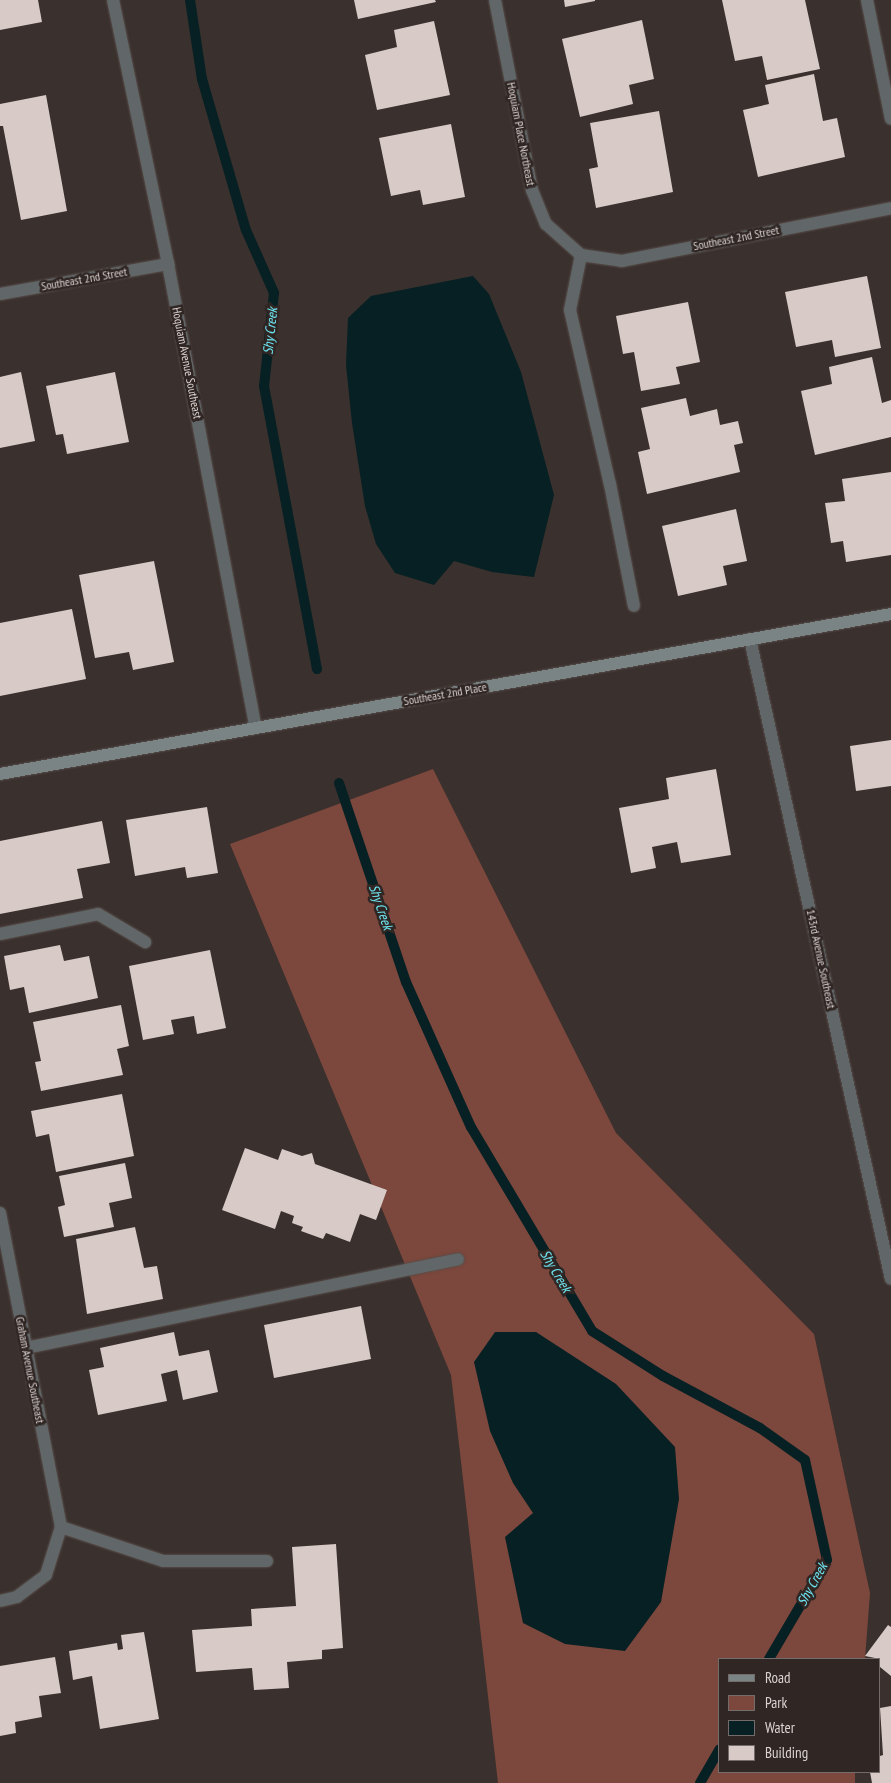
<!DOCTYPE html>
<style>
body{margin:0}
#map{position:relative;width:891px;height:1783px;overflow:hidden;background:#3a302d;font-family:"PT Sans Narrow",sans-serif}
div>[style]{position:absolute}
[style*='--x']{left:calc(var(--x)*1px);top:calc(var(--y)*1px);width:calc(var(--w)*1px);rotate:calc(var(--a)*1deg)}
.green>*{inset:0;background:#7c473c}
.water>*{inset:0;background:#062023}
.stream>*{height:10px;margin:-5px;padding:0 5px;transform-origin:5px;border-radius:5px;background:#062023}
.building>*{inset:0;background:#d8cac7}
.roads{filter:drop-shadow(0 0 1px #574e4b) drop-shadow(0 0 1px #574e4b)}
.lane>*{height:12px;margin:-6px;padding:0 6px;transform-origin:6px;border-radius:6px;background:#616768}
.street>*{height:12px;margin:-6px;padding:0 6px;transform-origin:6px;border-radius:6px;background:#616768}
.secondary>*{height:12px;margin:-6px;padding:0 6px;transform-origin:6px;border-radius:6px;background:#7b8485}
span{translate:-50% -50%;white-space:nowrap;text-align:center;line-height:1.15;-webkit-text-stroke:5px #302624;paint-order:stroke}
.street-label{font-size:12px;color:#dbd4d2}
.water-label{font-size:14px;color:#6de7f3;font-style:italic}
.legend{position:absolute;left:718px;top:1658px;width:162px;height:115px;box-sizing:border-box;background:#302624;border:1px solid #746c6a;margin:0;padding:6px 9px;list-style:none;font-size:15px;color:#dbd4d2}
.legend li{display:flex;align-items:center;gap:10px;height:25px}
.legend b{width:25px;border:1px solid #746c6a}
</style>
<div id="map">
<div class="green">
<div style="clip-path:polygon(433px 769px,616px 1133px,814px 1334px,870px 1593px,865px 1659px,720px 1659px,720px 1772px,855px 1772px,855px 1783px,498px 1783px,451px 1375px,230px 844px)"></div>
</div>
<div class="water">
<div style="clip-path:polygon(473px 276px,489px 294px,521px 372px,554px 495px,534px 577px,492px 572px,454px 561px,434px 585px,395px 573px,376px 544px,365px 506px,352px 423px,346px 365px,348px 318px,371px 296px)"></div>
<div style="clip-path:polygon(495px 1332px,536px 1332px,616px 1384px,675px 1447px,679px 1499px,661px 1602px,625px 1651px,565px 1644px,523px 1623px,505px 1537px,533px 1513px,513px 1483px,490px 1431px,474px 1362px)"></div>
</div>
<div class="stream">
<div style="--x:190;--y:0;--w:80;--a:81.4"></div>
<div style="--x:202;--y:79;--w:157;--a:73.8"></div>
<div style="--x:246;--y:230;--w:69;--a:66"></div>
<div style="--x:274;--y:293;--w:94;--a:96.1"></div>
<div style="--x:264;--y:386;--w:288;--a:79.4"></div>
<div style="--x:339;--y:783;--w:210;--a:71.4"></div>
<div style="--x:406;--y:982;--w:159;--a:65.9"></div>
<div style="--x:471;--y:1127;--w:237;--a:59.3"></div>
<div style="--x:592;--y:1331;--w:84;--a:32.4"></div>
<div style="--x:663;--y:1376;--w:110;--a:28.2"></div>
<div style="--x:760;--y:1428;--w:55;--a:35.4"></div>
<div style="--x:805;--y:1460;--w:102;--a:77.6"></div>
<div style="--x:827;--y:1560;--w:115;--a:120.4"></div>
<div style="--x:700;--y:1783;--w:39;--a:-60"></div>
</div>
<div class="building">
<div style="clip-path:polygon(0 0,38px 0,42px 22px,0 30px)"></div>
<div style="clip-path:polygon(354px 0,435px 0,436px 2px,358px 19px)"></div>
<div style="clip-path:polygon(564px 0,595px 0,595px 1px,565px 7px)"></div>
<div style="clip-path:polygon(722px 0,805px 0,820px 69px,767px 80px,762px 56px,735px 61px)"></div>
<div style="clip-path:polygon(642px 20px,654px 79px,629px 85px,633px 104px,580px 117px,562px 39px)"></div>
<div style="clip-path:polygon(434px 21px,450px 95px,377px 110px,365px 55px,397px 47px,394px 30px)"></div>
<div style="clip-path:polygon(814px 74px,823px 121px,837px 118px,845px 157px,758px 177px,743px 110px,769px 104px,765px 85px)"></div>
<div style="clip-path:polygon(46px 95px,67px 211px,21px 220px,3px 126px,0 126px,0 104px)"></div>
<div style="clip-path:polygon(659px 111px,673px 192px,596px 208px,589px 169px,598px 167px,590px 123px)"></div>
<div style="clip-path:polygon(451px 124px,465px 197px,423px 205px,420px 190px,391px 196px,379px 138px)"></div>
<div style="clip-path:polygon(867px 276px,881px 348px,835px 357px,832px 340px,796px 347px,785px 292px)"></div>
<div style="clip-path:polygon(688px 302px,700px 362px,676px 367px,680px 384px,641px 391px,634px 352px,623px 354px,616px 316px)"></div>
<div style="clip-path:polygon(872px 357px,882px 403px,891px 400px,891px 437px,815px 455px,801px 391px,832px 384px,829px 367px)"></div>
<div style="clip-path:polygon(21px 372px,35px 441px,0 448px,0 377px)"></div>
<div style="clip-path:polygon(115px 372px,129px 442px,67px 454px,63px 434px,56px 435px,46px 386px)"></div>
<div style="clip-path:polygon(686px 398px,690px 416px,717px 409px,720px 425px,738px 421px,743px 443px,734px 445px,740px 472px,647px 494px,638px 452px,650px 449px,641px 408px)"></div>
<div style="clip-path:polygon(891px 472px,891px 555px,846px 562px,843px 541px,831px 543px,825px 503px,845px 501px,842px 479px)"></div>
<div style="clip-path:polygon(736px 509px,747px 561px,723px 566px,727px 585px,678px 596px,662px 526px)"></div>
<div style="clip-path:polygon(154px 561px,174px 662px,133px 670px,129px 652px,95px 658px,79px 575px)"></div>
<div style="clip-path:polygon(72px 609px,86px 679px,0 696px,0 623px)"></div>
<div style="clip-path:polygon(891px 740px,891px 786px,856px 791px,850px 746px)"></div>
<div style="clip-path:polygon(716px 769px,731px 855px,681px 863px,677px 842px,652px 847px,656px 868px,631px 873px,619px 808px,669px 799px,666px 778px)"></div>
<div style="clip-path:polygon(207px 807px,218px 873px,187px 878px,185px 867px,135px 876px,126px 820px)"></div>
<div style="clip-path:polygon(102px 821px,110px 863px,77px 869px,83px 898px,0 914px,0 841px)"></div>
<div style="clip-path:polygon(60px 945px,64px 961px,89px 956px,98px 998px,29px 1013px,24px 987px,10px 990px,4px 956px)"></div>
<div style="clip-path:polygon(210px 950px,226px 1028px,197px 1034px,194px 1016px,171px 1020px,174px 1034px,143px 1040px,129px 966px)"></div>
<div style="clip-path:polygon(121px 1005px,129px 1046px,117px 1049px,123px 1075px,41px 1091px,35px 1062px,41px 1061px,33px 1022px)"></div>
<div style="clip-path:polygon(122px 1094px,134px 1156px,56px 1172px,49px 1134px,36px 1137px,31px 1111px)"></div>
<div style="clip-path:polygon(245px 1148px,278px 1160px,282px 1149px,302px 1156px,312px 1153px,315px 1164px,387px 1190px,376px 1220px,360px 1214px,350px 1242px,326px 1233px,323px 1239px,301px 1231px,303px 1227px,292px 1223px,294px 1216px,281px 1211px,275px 1229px,222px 1210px)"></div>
<div style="clip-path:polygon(125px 1163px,132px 1198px,109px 1203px,114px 1227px,64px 1237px,58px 1207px,65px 1205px,59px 1176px)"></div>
<div style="clip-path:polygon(135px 1227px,144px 1268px,157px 1266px,163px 1299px,87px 1314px,76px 1239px)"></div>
<div style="clip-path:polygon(361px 1306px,371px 1359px,274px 1378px,264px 1325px)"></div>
<div style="clip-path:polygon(174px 1332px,179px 1356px,209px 1350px,218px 1392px,183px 1400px,177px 1370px,161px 1374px,167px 1401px,98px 1415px,89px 1370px,104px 1367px,100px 1348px)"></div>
<div style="clip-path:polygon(336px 1544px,343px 1648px,322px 1650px,322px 1659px,287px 1662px,289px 1688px,254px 1690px,252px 1668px,196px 1672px,192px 1630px,252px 1626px,251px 1609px,296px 1606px,292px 1547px)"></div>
<div style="clip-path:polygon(888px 1625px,891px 1627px,891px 1676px,880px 1667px,880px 1659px,865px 1656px)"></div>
<div style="clip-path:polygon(144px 1632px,159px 1719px,100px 1729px,92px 1676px,73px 1680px,69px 1651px,117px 1643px,118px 1650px,123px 1649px,121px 1635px)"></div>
<div style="clip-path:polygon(55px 1657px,61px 1693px,39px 1696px,42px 1717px,15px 1722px,16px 1733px,0 1736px,0 1666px)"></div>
<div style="clip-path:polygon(891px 1706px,891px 1783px,872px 1783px,870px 1772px,880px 1772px,880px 1756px,883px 1755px,880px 1708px)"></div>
</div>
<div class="roads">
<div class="lane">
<div style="--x:610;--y:484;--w:124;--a:78.9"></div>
<div style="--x:0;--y:934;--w:100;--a:-11.5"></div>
<div style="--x:98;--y:914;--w:55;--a:30.8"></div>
<div style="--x:26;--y:1348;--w:441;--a:-11.6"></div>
<div style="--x:61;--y:1527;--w:108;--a:18.4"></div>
<div style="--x:163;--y:1561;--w:104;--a:0"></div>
</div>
<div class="street">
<div style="--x:113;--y:0;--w:270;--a:78.2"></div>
<div style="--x:168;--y:264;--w:472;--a:79.3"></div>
<div style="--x:495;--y:0;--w:194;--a:79"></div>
<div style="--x:532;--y:190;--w:37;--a:68"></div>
<div style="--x:546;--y:224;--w:47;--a:41.5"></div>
<div style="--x:581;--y:255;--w:56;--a:101.3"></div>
<div style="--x:570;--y:310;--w:179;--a:77.1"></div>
<div style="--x:867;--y:0;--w:121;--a:78.6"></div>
<div style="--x:581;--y:255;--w:41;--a:8.3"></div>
<div style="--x:622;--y:261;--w:274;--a:-11.1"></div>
<div style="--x:0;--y:294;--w:171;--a:-10.1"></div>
<div style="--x:750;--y:639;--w:655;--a:77.58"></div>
<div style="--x:0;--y:1213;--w:320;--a:79"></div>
<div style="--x:61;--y:1527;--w:50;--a:107.4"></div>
<div style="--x:46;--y:1575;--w:36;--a:143"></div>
<div style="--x:17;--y:1597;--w:17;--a:167"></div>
</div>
<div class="secondary">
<div style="--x:0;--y:774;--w:905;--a:-10.18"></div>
</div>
</div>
<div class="street-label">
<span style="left:521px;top:134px;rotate:79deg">Hoquiam Place Northeast</span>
<span style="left:736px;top:238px;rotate:-11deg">Southeast 2nd Street</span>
<span style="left:84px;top:279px;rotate:-10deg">Southeast 2nd Street</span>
<span style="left:187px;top:363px;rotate:79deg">Hoquiam Avenue Southeast</span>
<span style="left:445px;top:694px;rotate:-10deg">Southeast 2nd Place</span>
<span style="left:821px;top:959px;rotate:78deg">143rd Avenue Southeast</span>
<span style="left:30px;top:1370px;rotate:79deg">Graham Avenue Southeast</span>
</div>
<div class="water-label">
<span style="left:270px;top:331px;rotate:-84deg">Shy Creek</span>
<span style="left:381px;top:907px;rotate:71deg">Shy Creek</span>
<span style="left:556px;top:1271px;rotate:59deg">Shy Creek</span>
<span style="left:812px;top:1584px;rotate:-61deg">Shy Creek</span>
</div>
<ul class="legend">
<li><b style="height:6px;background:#7b8485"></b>Road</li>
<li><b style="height:14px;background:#7c473c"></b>Park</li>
<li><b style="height:14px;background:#062023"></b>Water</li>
<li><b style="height:14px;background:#d8cac7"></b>Building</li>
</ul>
</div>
